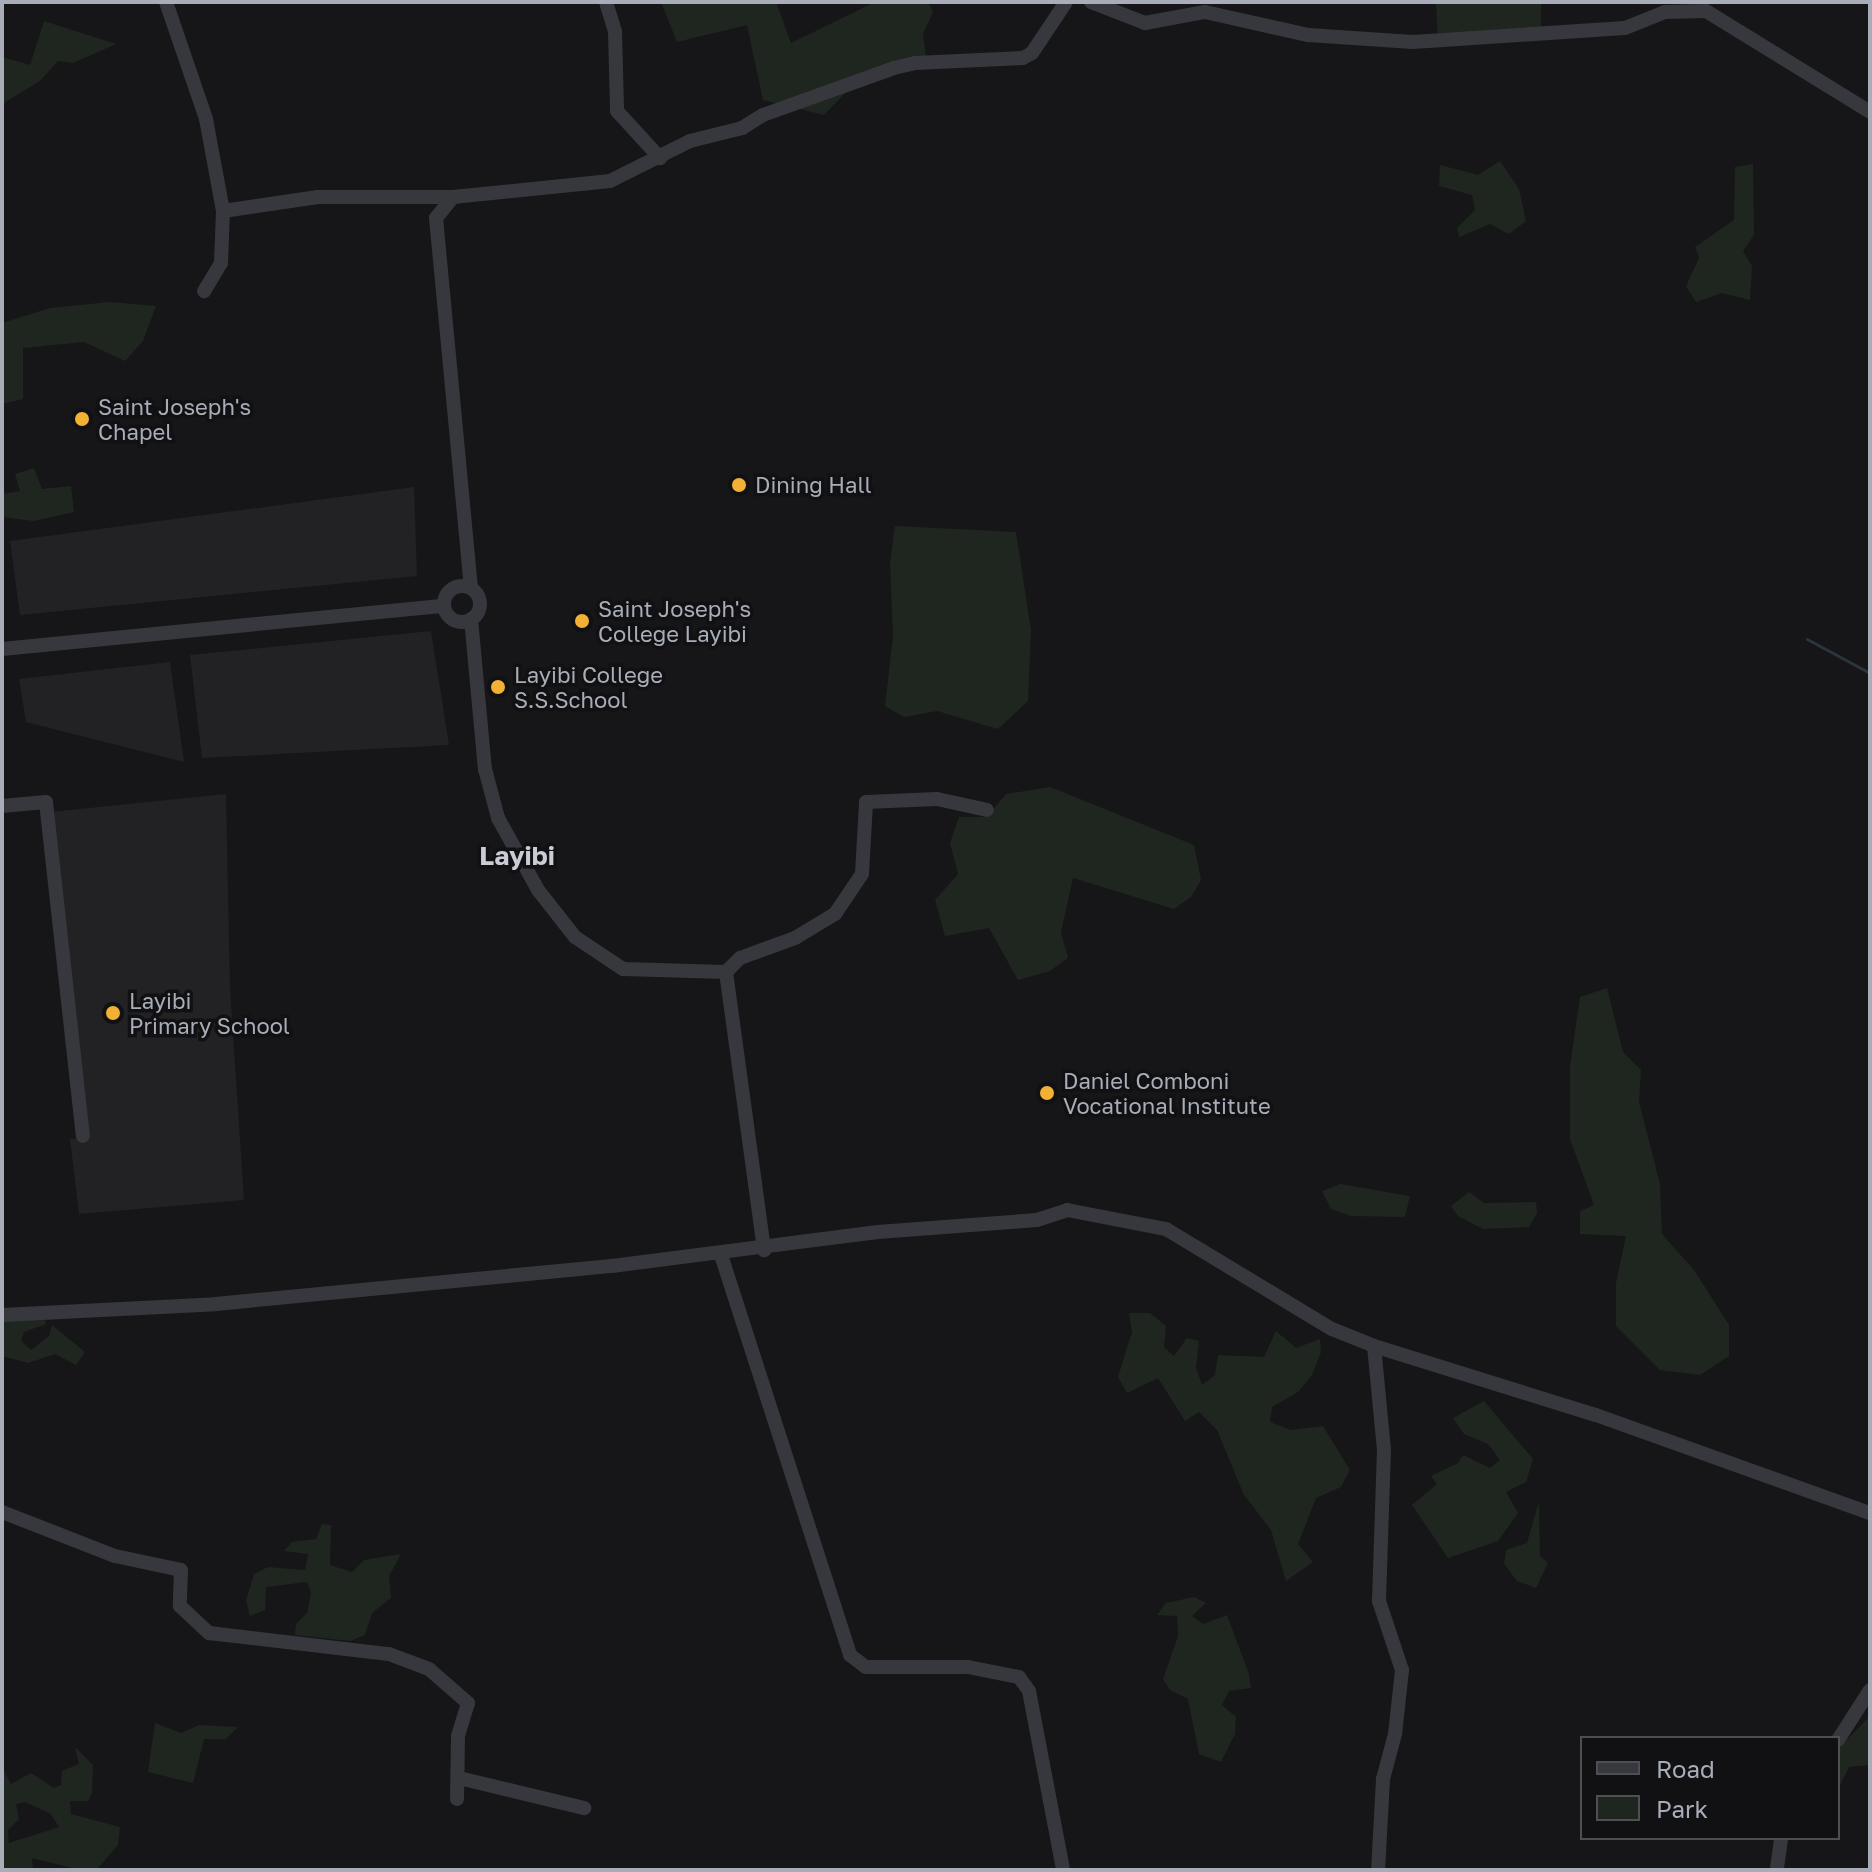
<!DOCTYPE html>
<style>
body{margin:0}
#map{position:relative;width:1872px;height:1872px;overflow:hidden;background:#161618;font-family:"Golos Text",sans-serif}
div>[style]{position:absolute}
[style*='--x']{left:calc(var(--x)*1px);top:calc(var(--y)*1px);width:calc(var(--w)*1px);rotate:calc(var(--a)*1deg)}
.built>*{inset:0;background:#222225}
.green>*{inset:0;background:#1e261f}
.stream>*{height:3px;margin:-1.5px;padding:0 1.5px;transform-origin:1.5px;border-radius:1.5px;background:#2c353c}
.minor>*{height:14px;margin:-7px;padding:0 7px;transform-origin:7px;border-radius:7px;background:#37383d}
.minor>.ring{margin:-7px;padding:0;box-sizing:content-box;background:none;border:14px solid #37383d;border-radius:50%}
.dots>*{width:22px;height:22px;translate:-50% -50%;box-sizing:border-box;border:4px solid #111113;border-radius:50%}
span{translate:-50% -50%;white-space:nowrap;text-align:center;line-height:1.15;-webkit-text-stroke:7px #111113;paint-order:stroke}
.poi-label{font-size:22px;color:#a8adb8}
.left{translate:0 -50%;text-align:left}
.quarter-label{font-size:26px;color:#c9ccd4;font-weight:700}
.frame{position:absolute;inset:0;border:4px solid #a8adb8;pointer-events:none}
.legend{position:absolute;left:1580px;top:1736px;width:260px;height:104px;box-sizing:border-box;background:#111113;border:2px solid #4d4f55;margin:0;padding:10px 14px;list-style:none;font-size:24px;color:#a8adb8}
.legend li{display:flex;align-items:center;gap:16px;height:40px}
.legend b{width:40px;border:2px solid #4d4f55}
</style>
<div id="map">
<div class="built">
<div style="clip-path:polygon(414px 487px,417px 576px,20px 615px,10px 541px)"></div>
<div style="clip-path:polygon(431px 631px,449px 745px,202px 758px,190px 655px)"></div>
<div style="clip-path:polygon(170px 662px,184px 762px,26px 722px,19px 679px)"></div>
<div style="clip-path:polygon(226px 794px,230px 988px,244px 1200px,79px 1214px,70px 1139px,86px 1138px,50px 812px)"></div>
</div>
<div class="green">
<div style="clip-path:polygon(661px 2px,776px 2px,791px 43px,875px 2px,928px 2px,933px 12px,923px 34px,926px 57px,862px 76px,824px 115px,763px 100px,747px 25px,677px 42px)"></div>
<div style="clip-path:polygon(1436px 2px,1541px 2px,1541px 34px,1438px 43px)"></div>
<div style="clip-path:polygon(44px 21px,116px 44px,73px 63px,58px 61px,40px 81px,2px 104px,2px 57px,30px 65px)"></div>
<div style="clip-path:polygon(1500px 161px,1519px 189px,1526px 221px,1509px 234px,1490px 224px,1459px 237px,1457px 228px,1475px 210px,1472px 195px,1439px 186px,1440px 165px,1478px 175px)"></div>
<div style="clip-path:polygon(1753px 164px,1754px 235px,1743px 251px,1752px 266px,1750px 300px,1722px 293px,1696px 302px,1686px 286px,1699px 258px,1695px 247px,1734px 220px,1735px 167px)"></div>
<div style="clip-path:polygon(110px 302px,156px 306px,143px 341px,125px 361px,84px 342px,23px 348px,23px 399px,2px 404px,2px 323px,50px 308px)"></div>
<div style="clip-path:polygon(34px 468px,42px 489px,71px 486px,74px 512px,33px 521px,2px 517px,2px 494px,20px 491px,15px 474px)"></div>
<div style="clip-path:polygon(895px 526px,1016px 532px,1031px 631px,1028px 701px,998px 729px,937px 711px,904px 717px,885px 706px,893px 636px,890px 562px)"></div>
<div style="clip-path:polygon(1050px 787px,1194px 845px,1201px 880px,1191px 897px,1174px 909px,1073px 878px,1061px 932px,1068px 958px,1050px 971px,1018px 980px,989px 928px,945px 936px,935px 900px,958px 874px,950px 843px,959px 817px,987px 817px,1006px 794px)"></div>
<div style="clip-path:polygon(1607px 988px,1623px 1052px,1641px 1070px,1639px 1102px,1660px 1184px,1662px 1234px,1694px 1270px,1729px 1325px,1729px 1356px,1700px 1375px,1660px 1370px,1616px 1326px,1616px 1283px,1626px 1236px,1580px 1234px,1580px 1211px,1594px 1205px,1570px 1139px,1570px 1066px,1580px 997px)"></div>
<div style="clip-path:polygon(1340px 1184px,1410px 1196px,1405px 1217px,1351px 1216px,1331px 1209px,1322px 1191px)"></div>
<div style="clip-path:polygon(1469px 1192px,1484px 1203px,1536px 1202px,1537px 1213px,1529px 1227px,1483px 1229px,1458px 1216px,1451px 1206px)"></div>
<div style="clip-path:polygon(1129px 1313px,1150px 1313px,1166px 1326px,1164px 1347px,1174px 1356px,1187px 1338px,1199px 1341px,1196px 1368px,1202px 1385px,1215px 1375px,1218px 1355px,1264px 1357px,1276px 1331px,1296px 1348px,1320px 1339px,1321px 1352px,1312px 1375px,1298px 1392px,1272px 1407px,1270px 1422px,1291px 1430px,1323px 1426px,1350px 1470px,1341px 1487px,1316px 1498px,1298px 1544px,1313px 1562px,1286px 1581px,1271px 1530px,1244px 1495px,1217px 1430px,1199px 1412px,1185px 1421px,1158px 1378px,1127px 1393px,1118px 1377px,1132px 1332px)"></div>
<div style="clip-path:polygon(44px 1316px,46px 1324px,24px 1332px,21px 1341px,31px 1350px,49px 1336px,52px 1325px,85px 1352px,76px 1365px,55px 1354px,28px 1363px,2px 1356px,2px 1320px)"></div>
<div style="clip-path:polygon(1484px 1401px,1533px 1459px,1526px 1482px,1506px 1492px,1518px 1513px,1498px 1541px,1448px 1558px,1412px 1505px,1437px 1484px,1431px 1476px,1458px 1463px,1463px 1455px,1490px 1468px,1500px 1460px,1488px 1444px,1464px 1434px,1453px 1418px)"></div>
<div style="clip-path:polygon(1539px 1501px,1540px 1556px,1548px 1563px,1536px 1588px,1517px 1581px,1504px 1564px,1506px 1550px,1527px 1543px)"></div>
<div style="clip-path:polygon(322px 1524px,331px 1525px,330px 1565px,352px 1572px,364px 1560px,401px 1554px,389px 1576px,391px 1598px,372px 1613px,365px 1635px,350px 1641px,295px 1635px,296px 1624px,307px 1613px,311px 1593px,307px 1582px,266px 1587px,265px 1610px,250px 1616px,246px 1600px,254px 1574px,268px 1567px,305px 1570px,308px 1554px,284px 1551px,292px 1542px,316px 1539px)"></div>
<div style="clip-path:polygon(1194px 1597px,1206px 1603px,1192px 1616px,1203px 1624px,1227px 1615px,1249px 1674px,1251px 1688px,1229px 1691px,1222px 1705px,1236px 1717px,1235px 1734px,1221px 1762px,1199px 1754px,1188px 1699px,1170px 1690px,1163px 1679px,1178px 1636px,1177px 1616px,1157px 1615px,1166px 1603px)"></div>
<div style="clip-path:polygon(1870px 1716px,1870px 1765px,1849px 1767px,1838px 1790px,1838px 1749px)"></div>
<div style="clip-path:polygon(155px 1723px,181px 1733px,199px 1725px,238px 1727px,226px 1739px,204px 1739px,193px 1783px,148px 1772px)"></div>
<div style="clip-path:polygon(evenodd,75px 1747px,93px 1765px,92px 1793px,88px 1801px,70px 1801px,71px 1814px,120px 1827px,118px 1845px,98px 1868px,80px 1870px,32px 1858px,33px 1870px,2px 1870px,2px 1767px,11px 1784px,31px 1773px,54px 1788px,61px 1785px,62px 1771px,79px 1764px,75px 1747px,25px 1802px,51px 1814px,59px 1827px,9px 1843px,8px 1830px,19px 1819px,16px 1804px,25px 1802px)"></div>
</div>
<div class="stream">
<div style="--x:1807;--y:639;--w:72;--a:28.4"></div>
</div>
<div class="minor">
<div style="--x:166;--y:2;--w:124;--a:71.1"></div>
<div style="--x:206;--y:119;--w:94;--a:79.5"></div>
<div style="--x:223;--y:211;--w:52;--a:92.2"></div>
<div style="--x:221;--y:263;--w:33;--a:121"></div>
<div style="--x:606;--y:2;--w:31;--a:73"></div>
<div style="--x:615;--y:32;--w:79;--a:88.5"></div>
<div style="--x:617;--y:111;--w:64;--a:47.5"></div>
<div style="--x:1091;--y:2;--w:58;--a:21.3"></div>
<div style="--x:1145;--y:23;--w:61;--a:-10.4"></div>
<div style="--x:1205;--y:12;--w:106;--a:12.6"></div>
<div style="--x:1308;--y:35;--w:105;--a:3.8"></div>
<div style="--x:1413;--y:42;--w:212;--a:-3.8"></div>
<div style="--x:1625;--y:28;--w:43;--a:-21.8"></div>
<div style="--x:1665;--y:12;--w:41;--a:-1.4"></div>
<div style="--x:1706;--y:11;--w:193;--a:31.6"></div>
<div style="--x:453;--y:197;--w:27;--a:129"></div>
<div style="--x:436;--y:218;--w:372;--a:84.6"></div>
<div style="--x:223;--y:211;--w:96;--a:-8.4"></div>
<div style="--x:318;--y:197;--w:135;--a:0"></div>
<div style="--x:453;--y:197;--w:158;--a:-5.8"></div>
<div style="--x:610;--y:181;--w:89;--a:-26.6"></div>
<div style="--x:690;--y:141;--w:54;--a:-14"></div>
<div style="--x:742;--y:128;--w:25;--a:-32"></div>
<div style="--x:763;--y:115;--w:139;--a:-19.7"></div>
<div style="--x:894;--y:68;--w:22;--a:-13"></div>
<div style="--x:915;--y:63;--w:108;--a:-2.7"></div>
<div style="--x:1023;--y:58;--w:10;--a:-29"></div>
<div style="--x:1032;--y:53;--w:61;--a:-56.3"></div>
<div class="ring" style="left:444px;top:586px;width:22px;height:22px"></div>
<div style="--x:471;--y:619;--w:151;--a:84.7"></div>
<div style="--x:485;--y:769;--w:51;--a:75.1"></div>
<div style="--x:498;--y:818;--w:82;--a:60.9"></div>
<div style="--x:538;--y:890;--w:60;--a:51.8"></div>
<div style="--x:575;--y:937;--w:58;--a:33.7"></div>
<div style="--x:623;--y:969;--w:103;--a:1.7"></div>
<div style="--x:726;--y:972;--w:20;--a:-45"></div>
<div style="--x:740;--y:958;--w:59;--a:-20"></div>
<div style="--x:795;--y:938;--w:47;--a:-31"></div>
<div style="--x:835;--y:914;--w:48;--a:-56"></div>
<div style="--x:862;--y:874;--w:72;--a:-86.8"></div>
<div style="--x:866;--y:802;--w:71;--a:-2.4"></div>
<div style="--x:937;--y:799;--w:51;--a:12.4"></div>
<div style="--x:2;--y:649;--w:444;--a:-5.6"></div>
<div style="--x:2;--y:806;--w:44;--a:-5.2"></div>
<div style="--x:46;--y:802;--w:336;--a:83.7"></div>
<div style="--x:726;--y:972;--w:281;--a:82.2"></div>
<div style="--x:721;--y:1255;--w:420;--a:72.1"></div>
<div style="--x:850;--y:1655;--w:20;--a:37"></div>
<div style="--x:866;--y:1667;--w:102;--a:0"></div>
<div style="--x:968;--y:1667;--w:52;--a:11.1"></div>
<div style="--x:1019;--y:1677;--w:17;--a:54"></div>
<div style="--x:1029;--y:1691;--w:182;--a:79.2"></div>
<div style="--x:2;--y:1315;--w:214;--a:-2.9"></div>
<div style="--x:216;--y:1304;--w:398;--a:-5.5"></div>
<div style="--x:612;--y:1266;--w:268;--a:-7.3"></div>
<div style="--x:878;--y:1232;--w:159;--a:-4.3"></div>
<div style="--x:1037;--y:1220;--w:32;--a:-18"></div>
<div style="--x:1067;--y:1210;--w:101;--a:10.9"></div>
<div style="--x:1166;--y:1229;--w:194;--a:31.1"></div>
<div style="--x:1332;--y:1329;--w:45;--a:22"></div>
<div style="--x:1374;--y:1346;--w:232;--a:17.3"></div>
<div style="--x:1596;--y:1415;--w:291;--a:19.7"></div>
<div style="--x:1374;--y:1346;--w:103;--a:84.5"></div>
<div style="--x:1384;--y:1449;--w:152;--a:91.9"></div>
<div style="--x:1379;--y:1601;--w:73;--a:71.6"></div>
<div style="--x:1402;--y:1670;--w:64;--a:96.2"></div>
<div style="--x:1395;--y:1734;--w:47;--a:104.9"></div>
<div style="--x:1383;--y:1779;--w:91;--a:93.1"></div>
<div style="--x:2;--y:1512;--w:121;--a:21.3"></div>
<div style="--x:115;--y:1556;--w:67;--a:12"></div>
<div style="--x:181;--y:1570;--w:36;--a:92"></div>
<div style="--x:180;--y:1606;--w:40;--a:43"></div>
<div style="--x:209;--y:1633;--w:181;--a:6.7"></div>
<div style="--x:389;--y:1654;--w:43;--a:20.6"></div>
<div style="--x:429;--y:1669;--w:52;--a:41.1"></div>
<div style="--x:468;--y:1703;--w:34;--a:107"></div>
<div style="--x:458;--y:1736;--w:63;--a:90.9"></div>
<div style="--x:1838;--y:1740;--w:59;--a:-57.4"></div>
<div style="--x:459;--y:1778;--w:129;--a:13.5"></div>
<div style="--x:1777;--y:1868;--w:30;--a:-82"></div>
</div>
<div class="dots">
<div style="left:82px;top:419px;background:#f2b134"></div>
<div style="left:739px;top:485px;background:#f2b134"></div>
<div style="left:582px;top:621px;background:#f2b134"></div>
<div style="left:498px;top:687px;background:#f2b134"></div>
<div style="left:113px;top:1013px;background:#f2b134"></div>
<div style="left:1047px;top:1093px;background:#f2b134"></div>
</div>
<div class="poi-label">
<span class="left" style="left:98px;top:419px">Saint Joseph's<br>Chapel</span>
<span class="left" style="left:755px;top:485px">Dining Hall</span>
<span class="left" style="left:598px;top:621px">Saint Joseph's<br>College Layibi</span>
<span class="left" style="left:514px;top:687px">Layibi College<br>S.S.School</span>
<span class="left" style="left:129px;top:1013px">Layibi<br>Primary School</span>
<span class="left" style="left:1063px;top:1093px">Daniel Comboni<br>Vocational Institute</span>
</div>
<div class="quarter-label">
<span style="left:517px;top:856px">Layibi</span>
</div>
<div class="frame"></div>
<ul class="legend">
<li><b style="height:10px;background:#37383d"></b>Road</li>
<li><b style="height:22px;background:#1e261f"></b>Park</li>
</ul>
</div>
